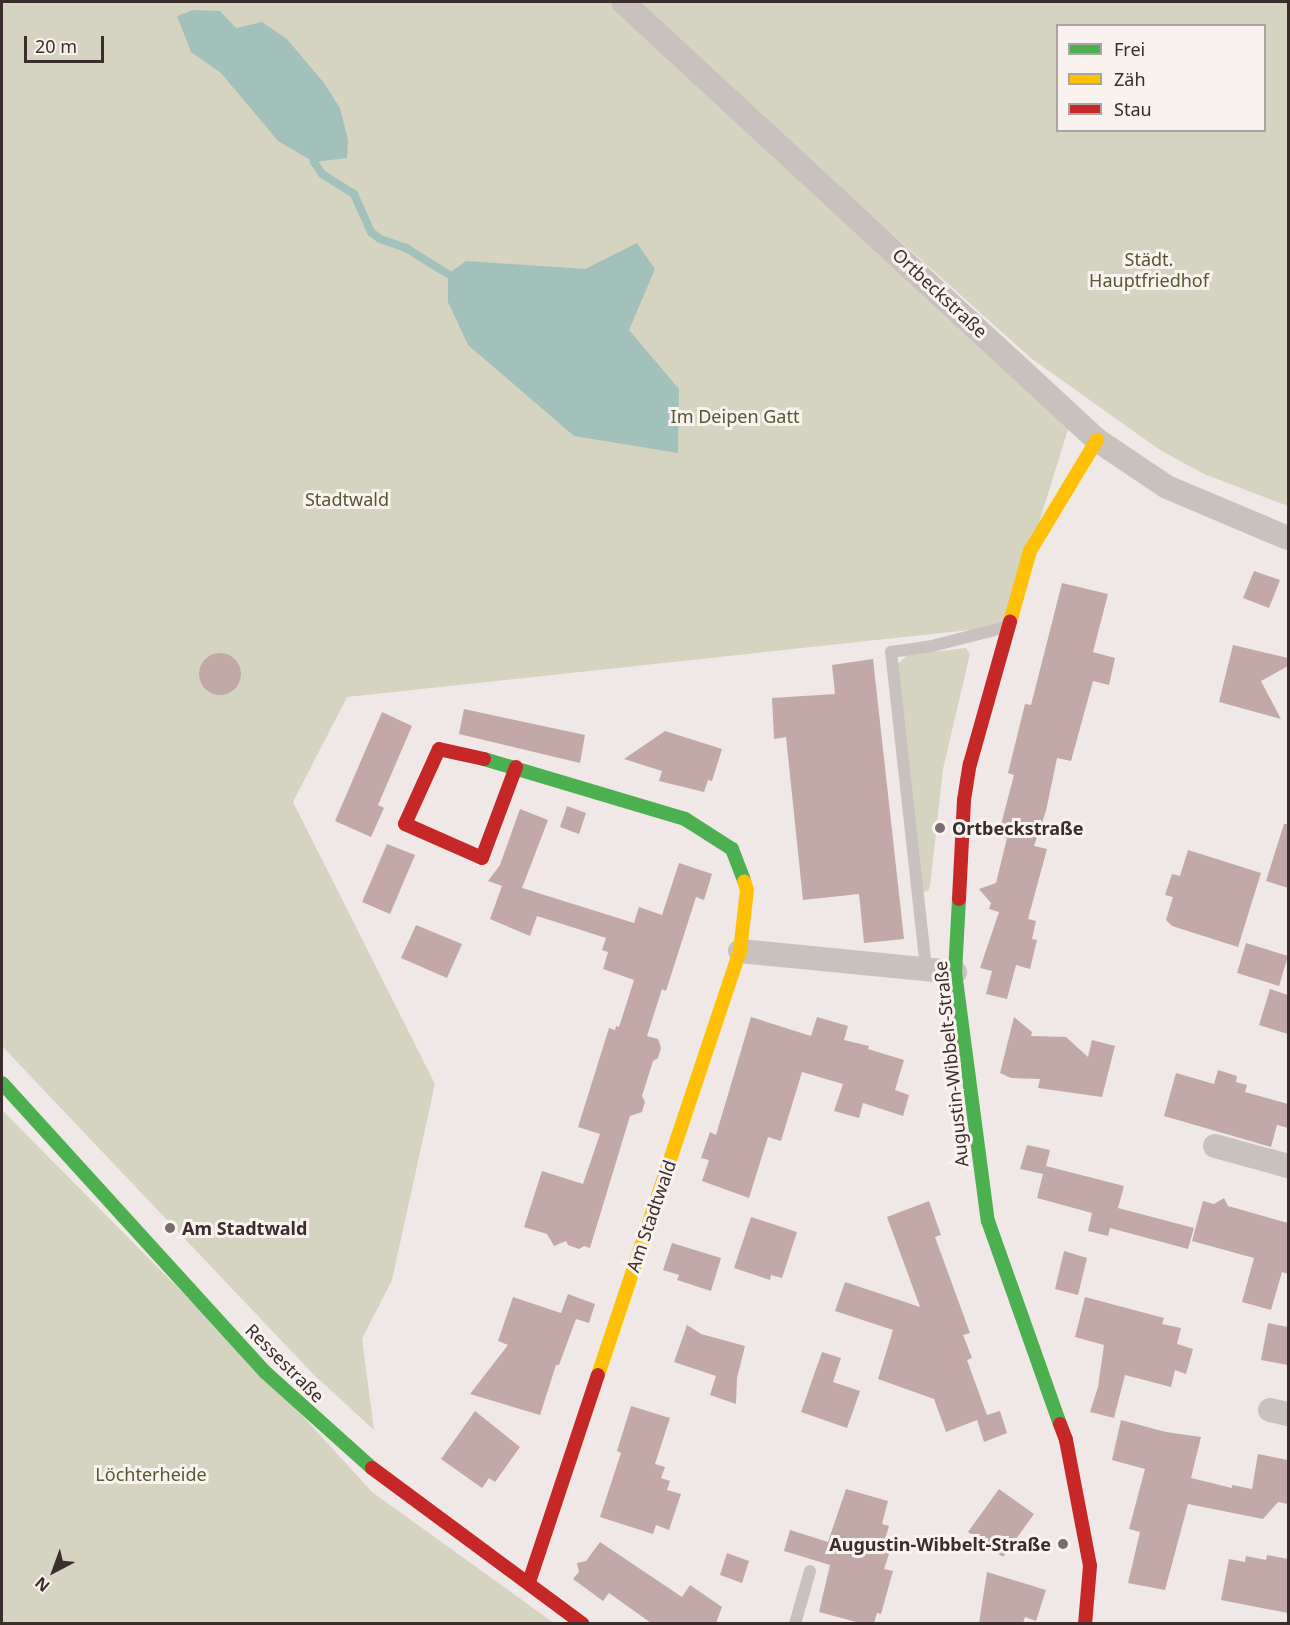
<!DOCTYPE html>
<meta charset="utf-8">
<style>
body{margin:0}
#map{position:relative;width:1290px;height:1625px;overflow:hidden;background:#efe8e6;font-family:"Noto Sans",sans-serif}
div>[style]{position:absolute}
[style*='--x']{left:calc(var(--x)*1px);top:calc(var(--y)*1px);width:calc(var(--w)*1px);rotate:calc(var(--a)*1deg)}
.green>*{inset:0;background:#d5d4c0}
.water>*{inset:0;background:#a2c1ba}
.stream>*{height:8px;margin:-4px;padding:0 4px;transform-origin:4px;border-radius:4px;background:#a2c1ba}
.building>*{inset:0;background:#c2a9a8}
.round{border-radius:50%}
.lane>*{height:12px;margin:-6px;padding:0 6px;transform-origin:6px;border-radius:6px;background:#c9c1be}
.street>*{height:24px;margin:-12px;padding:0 12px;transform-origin:12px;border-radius:12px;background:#c9c1be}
.fast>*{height:14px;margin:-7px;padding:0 7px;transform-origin:7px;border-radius:7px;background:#4caf50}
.slow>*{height:14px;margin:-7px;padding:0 7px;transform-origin:7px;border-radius:7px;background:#ffc107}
.jam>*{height:14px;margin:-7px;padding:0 7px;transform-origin:7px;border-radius:7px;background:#c62828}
.dots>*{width:16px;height:16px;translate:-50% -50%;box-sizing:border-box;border:3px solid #faf2ee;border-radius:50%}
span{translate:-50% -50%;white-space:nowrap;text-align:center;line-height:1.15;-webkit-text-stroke:6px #faf2ee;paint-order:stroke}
.park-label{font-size:18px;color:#525830}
.street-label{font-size:18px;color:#3a2d2c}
.poi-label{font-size:18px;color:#3a2d2c;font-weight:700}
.left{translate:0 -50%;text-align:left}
.right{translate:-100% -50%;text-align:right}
.frame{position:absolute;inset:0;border:3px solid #3a2d2c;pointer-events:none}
.legend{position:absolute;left:1056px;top:24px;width:210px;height:108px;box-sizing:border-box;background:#faf2ee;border:2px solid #ada3a0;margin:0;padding:8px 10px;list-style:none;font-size:18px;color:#3a2d2c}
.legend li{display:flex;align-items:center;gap:12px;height:30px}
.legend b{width:30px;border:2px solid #ada3a0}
.north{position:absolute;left:24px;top:1541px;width:60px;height:60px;-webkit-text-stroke:4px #faf2ee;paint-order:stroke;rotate:221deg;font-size:16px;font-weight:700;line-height:24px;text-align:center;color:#3a2d2c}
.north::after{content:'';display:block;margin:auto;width:21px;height:27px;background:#3a2d2c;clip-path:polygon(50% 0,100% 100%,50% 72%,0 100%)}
.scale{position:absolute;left:24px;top:36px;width:80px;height:27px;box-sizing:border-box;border:3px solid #3a2d2c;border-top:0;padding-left:8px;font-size:18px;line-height:21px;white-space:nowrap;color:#3a2d2c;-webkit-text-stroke:4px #faf2ee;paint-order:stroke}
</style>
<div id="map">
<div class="green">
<div style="clip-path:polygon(2px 2px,609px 2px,1069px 426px,1007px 626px,347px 697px,293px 802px,435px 1084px,392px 1280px,362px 1339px,374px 1430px,313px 1374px,2px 1046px)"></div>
<div style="clip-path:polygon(evenodd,633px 2px,1288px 2px,1288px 506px,1204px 474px,1160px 450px,1032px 359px,633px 2px,1058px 26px,1264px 26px,1264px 130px,1058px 130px,1058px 26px)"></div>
<div style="clip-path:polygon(966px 648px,970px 654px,943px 769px,930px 887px,928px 891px,923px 892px,896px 666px,907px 655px)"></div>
<div style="clip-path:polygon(2px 1110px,280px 1391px,372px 1492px,554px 1623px,2px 1623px)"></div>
</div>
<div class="water">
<div style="clip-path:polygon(193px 10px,220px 11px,236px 28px,262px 22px,287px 39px,324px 83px,340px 108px,348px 140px,347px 158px,314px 162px,278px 141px,221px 73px,191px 52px,177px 16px)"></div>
<div style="clip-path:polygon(637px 243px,655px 269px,629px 330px,679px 389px,678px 453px,574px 436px,468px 345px,448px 302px,448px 274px,466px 261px,585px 269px)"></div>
</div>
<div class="stream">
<div style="--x:314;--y:162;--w:14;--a:56"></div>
<div style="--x:322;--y:174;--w:38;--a:32"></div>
<div style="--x:354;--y:194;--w:42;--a:65.9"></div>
<div style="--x:371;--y:232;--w:11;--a:38"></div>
<div style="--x:380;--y:239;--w:28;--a:19"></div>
<div style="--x:406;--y:248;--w:49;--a:31.8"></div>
</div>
<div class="building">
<div style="clip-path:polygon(1254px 571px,1280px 580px,1269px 608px,1243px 598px)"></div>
<div style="clip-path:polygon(1062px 583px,1108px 594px,1093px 652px,1115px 658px,1109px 685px,1093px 681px,1071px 761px,1057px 758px,1046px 811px,1034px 846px,1047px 849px,1028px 919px,1036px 921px,1032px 939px,1037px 940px,1030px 969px,1016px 965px,1007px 999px,986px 994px,992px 971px,980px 968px,999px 912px,989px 909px,991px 903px,979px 889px,996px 883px,1007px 838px,998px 836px,1014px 775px,1008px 773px,1025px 704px,1031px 705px)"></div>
<div style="clip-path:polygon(1233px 645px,1288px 658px,1288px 666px,1261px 681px,1281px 719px,1219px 702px)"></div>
<div class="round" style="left:199px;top:653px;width:42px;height:42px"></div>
<div style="clip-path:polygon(873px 659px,904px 939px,864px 943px,859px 894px,803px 900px,786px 737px,774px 739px,772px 698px,835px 694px,832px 665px)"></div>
<div style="clip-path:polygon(464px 709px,585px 735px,580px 763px,459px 734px)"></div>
<div style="clip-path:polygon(382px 712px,412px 726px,378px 805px,384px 808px,371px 837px,335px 821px)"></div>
<div style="clip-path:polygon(665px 731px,722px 749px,712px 781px,708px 780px,704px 792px,659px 781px,662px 771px,624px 759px)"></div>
<div style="clip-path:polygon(567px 806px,586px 813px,579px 834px,560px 827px)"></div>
<div style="clip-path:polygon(520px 809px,548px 820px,522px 888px,634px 923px,639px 907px,662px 915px,679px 863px,712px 874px,704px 900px,696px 897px,666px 991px,662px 989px,647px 1036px,658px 1039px,661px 1048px,658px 1058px,653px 1061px,642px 1096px,645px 1102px,642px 1112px,630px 1116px,590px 1248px,584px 1246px,579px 1249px,568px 1245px,566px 1241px,554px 1246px,547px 1234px,524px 1227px,542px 1171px,583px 1184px,600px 1134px,578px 1127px,609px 1028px,615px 1030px,616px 1026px,619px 1027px,634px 980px,603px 969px,608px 952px,602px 950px,606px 938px,537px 916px,530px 936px,490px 919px,502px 886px,488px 881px,500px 865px)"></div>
<div style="clip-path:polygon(1284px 824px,1288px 824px,1288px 888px,1266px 881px)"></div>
<div style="clip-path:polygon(387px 844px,415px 855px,390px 914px,362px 902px)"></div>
<div style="clip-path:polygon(1188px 850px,1261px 873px,1238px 947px,1172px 926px,1166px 920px,1173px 897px,1165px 895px,1172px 874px,1180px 876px)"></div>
<div style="clip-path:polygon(416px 925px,462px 944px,447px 978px,401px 958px)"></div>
<div style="clip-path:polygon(1246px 943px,1288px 956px,1279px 986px,1237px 973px)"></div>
<div style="clip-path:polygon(1270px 989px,1288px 995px,1288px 1034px,1259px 1025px)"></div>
<div style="clip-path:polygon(751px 1017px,811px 1036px,817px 1017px,848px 1026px,844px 1040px,869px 1046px,868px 1049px,904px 1060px,895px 1090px,909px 1095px,903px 1116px,863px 1103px,859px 1118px,834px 1111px,843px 1084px,802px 1072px,781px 1141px,768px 1137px,749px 1198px,702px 1181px,709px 1160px,701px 1158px,710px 1132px,716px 1135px)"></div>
<div style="clip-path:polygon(1014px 1017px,1032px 1032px,1031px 1036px,1066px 1037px,1088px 1057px,1092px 1040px,1115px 1046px,1102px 1097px,1038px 1088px,1040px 1079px,1011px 1078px,1000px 1073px)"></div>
<div style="clip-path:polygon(1218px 1070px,1237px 1076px,1236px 1082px,1247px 1085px,1245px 1092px,1288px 1104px,1288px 1128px,1277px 1125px,1271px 1147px,1164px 1116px,1176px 1073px,1214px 1084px)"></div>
<div style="clip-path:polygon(1027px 1145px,1050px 1150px,1046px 1166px,1124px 1186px,1118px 1208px,1194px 1228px,1188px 1249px,1110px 1228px,1108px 1236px,1088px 1231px,1092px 1213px,1037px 1198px,1043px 1174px,1020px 1169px)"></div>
<div style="clip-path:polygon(1224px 1198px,1228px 1206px,1288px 1223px,1288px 1274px,1282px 1272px,1271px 1310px,1242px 1302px,1254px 1258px,1192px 1241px,1203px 1201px,1214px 1204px)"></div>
<div style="clip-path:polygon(929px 1201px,941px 1235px,935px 1237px,970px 1333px,963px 1335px,972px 1358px,967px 1360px,987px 1415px,1000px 1411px,1007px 1433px,984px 1442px,977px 1420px,946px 1432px,934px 1399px,878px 1379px,893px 1330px,835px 1311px,845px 1282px,920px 1307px,887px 1217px)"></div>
<div style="clip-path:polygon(751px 1217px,797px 1232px,782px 1278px,771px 1275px,770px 1280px,734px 1268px)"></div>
<div style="clip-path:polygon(672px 1243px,721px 1258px,711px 1291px,677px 1280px,679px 1275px,663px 1270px)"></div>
<div style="clip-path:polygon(1064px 1251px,1087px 1258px,1078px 1295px,1055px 1289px)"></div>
<div style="clip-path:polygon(568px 1294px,595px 1304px,589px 1323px,576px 1319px,559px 1365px,556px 1365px,540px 1415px,470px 1394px,508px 1345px,498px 1341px,513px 1297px,561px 1313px)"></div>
<div style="clip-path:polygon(1085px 1297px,1164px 1318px,1162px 1324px,1181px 1328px,1177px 1344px,1193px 1349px,1186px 1374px,1175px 1370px,1171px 1387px,1125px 1375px,1114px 1418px,1090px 1412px,1098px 1387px,1104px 1345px,1075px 1337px)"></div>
<div style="clip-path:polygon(1268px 1323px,1288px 1327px,1288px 1365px,1261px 1360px)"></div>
<div style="clip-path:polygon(687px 1325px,701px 1334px,745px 1346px,737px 1378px,736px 1404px,710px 1395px,716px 1376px,674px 1362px)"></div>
<div style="clip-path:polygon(822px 1352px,841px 1358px,833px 1382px,860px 1391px,847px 1428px,801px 1412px)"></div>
<div style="clip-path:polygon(631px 1406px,670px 1418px,655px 1464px,665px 1467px,661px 1478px,670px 1481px,667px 1490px,681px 1494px,669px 1530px,656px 1525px,653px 1534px,600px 1517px,621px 1453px,617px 1451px)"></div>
<div style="clip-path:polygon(475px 1411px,520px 1447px,495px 1482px,489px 1478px,482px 1488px,441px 1459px)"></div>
<div style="clip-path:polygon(1121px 1420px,1166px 1432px,1201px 1437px,1191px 1478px,1232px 1488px,1232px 1485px,1252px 1489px,1258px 1454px,1288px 1460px,1288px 1504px,1278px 1502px,1263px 1519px,1188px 1504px,1165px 1590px,1128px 1583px,1140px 1532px,1129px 1529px,1145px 1469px,1112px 1460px)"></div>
<div style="clip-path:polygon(846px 1489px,888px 1501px,882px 1524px,889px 1526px,883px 1546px,891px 1548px,884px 1569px,893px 1571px,881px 1614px,877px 1613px,874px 1623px,860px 1623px,819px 1612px,830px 1565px,784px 1551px,790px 1530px,828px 1542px)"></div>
<div style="clip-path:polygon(999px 1489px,1034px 1514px,1003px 1557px,968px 1532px)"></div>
<div style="clip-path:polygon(600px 1542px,682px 1597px,690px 1585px,722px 1607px,716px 1623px,651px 1623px,609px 1593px,603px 1601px,573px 1579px,579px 1572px,577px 1563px,586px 1561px)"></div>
<div style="clip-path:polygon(727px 1553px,749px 1561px,742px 1583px,720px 1575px)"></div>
<div style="clip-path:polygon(1267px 1555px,1288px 1559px,1288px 1613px,1221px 1600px,1229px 1559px,1245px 1562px,1246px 1556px,1266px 1560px)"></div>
<div style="clip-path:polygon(987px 1572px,1046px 1590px,1036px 1621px,1025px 1617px,1023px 1623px,979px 1623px)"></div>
</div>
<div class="lane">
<div style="--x:926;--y:968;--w:318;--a:-96.3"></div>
<div style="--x:891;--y:652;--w:41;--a:-8.3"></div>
<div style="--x:932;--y:646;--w:76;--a:-14.4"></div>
<div style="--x:795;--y:1624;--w:55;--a:-74.2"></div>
</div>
<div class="street">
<div style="--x:623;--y:2;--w:645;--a:42.74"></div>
<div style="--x:1097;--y:440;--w:84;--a:33.9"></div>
<div style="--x:1167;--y:487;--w:131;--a:22.9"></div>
<div style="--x:740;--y:951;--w:216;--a:5.6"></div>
<div style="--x:1215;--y:1146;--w:76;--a:15.3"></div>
<div style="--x:1270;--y:1410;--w:18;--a:13"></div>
</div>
<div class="fast">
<div style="--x:484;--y:759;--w:210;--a:16.6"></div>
<div style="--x:685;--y:819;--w:56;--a:32.6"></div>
<div style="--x:732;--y:849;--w:34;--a:69"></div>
<div style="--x:959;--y:899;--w:73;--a:93.1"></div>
<div style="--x:955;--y:972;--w:251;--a:82.5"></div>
<div style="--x:988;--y:1221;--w:215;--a:70.5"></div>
<div style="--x:2;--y:1083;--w:391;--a:47.7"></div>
<div style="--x:265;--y:1372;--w:144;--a:41.9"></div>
</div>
<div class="slow">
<div style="--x:1010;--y:622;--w:74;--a:-74.3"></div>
<div style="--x:1030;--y:551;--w:130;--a:-58.9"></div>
<div style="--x:598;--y:1375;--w:447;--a:-71.5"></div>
<div style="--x:740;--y:951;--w:61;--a:-83.5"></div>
<div style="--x:747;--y:890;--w:9;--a:-108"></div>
</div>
<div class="jam">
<div style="--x:484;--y:759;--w:46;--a:-167.5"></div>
<div style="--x:439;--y:749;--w:82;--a:114.4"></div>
<div style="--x:405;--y:824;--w:84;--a:23.8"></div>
<div style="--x:482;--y:858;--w:97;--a:-69.5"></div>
<div style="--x:959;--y:899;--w:99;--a:-87.1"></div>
<div style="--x:964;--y:800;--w:36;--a:-81"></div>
<div style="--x:970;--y:764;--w:148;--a:-74.3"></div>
<div style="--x:1060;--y:1424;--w:17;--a:69"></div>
<div style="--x:1066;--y:1440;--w:128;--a:79.2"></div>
<div style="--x:1090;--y:1566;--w:58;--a:94.9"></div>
<div style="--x:372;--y:1468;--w:262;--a:36.5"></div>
<div style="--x:529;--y:1582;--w:218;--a:-71.6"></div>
</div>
<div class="dots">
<div style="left:940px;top:828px;background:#796e6d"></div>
<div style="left:170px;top:1228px;background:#796e6d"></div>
<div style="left:1063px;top:1544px;background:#796e6d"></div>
</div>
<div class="park-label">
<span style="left:1149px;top:270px">Städt.<br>Hauptfriedhof</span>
<span style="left:735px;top:416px">Im Deipen Gatt</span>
<span style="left:347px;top:499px">Stadtwald</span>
<span style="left:151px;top:1474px">Löchterheide</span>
</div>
<div class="street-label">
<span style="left:940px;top:293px;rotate:43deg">Ortbeckstraße</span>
<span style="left:951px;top:1064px;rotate:-96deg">Augustin-Wibbelt-Straße</span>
<span style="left:651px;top:1216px;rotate:-71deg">Am Stadtwald</span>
<span style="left:285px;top:1363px;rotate:45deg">Ressestraße</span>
</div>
<div class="poi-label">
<span class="left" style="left:952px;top:828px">Ortbeckstraße</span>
<span class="left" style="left:182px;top:1228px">Am Stadtwald</span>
<span class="right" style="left:1051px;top:1544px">Augustin-Wibbelt-Straße</span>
</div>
<div class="frame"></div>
<ul class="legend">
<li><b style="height:8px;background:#4caf50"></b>Frei</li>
<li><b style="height:8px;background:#ffc107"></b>Zäh</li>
<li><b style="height:8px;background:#c62828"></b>Stau</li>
</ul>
<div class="north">N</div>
<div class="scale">20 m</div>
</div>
